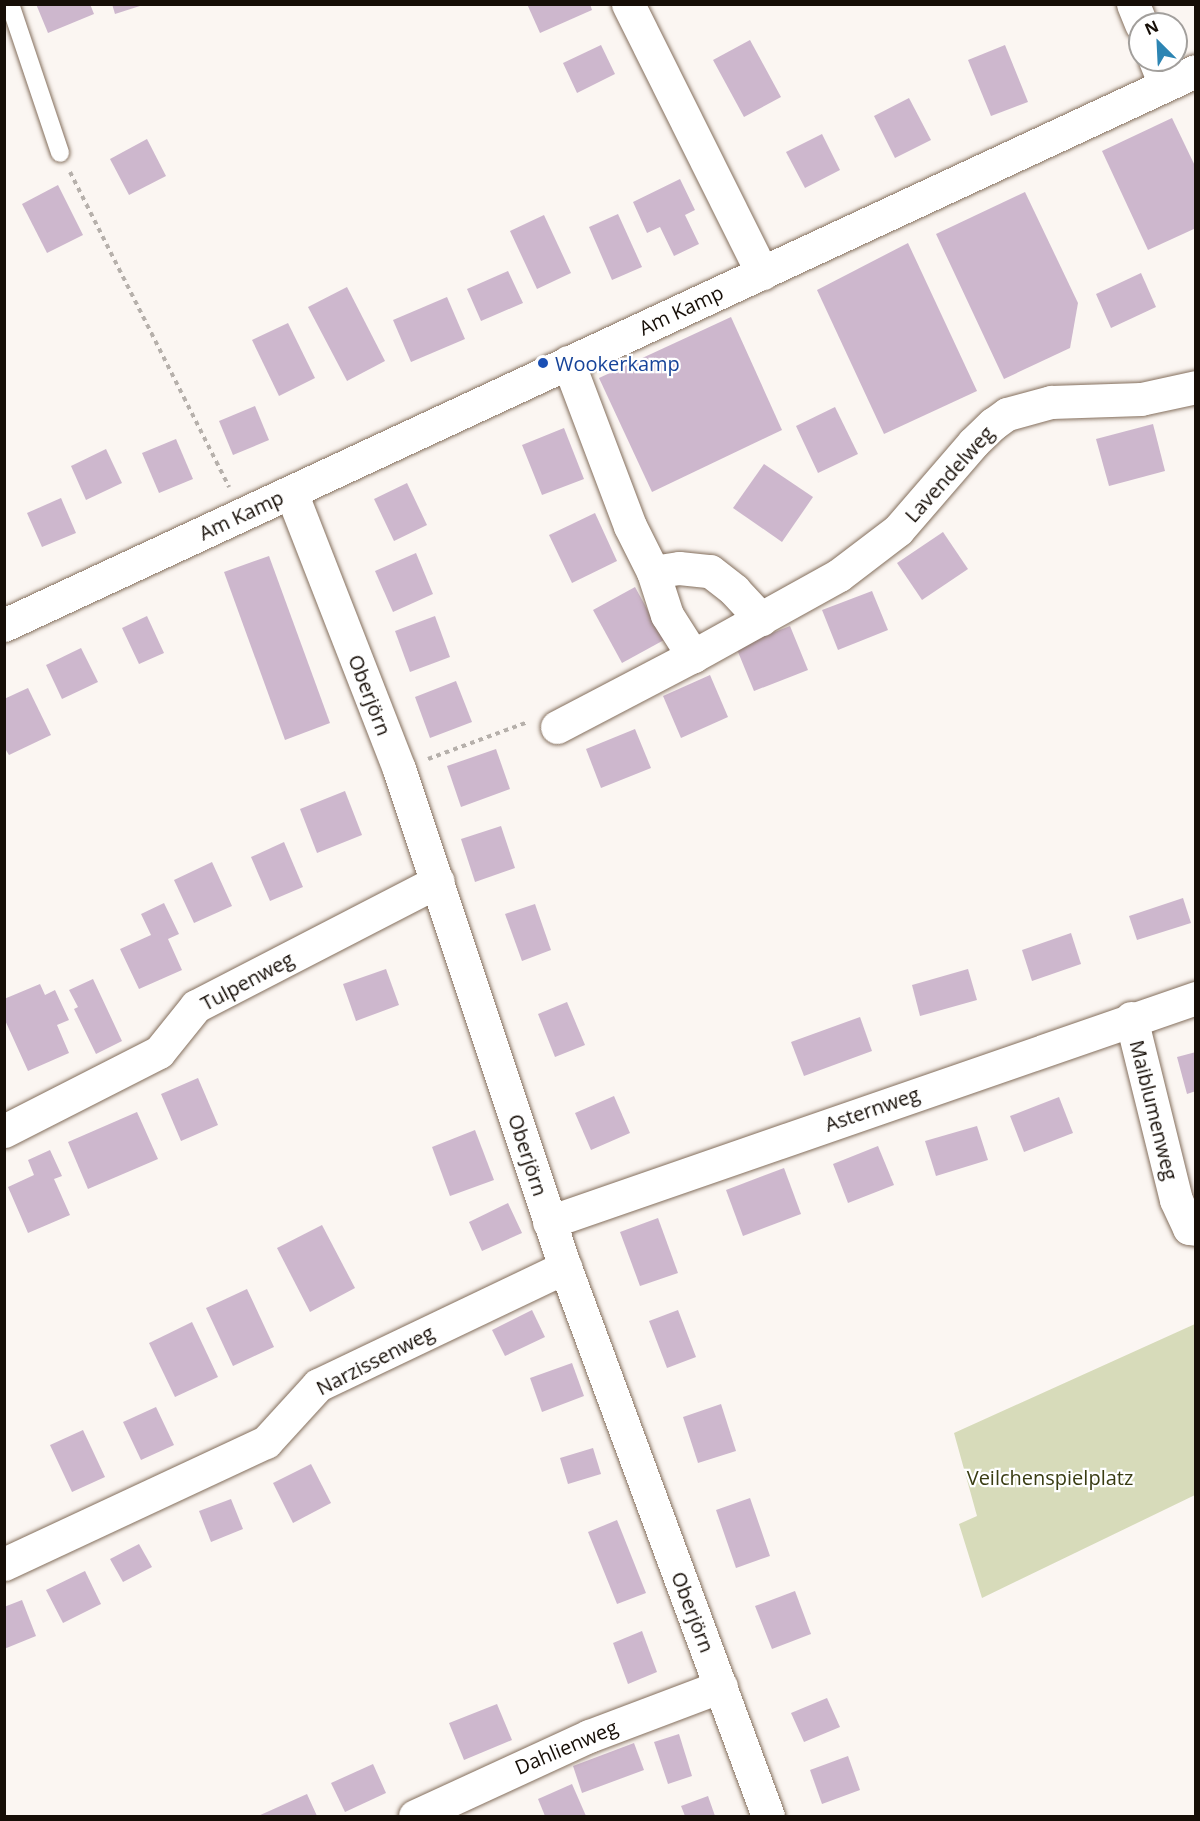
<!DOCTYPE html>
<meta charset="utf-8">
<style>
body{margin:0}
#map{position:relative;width:1200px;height:1821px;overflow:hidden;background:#fbf6f2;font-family:"Open Sans",sans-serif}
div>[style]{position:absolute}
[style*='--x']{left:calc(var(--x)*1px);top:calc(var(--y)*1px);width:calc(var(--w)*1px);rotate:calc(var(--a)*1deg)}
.green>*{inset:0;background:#d7dbba}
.building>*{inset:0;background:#cdb7cd}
.path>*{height:4px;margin-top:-2px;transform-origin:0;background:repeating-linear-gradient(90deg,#b6b0ab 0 4.5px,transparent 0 9px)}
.roads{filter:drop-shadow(0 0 2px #846f5d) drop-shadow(0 0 2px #846f5d)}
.service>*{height:18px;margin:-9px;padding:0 9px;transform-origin:9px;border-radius:9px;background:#fff}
.minor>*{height:33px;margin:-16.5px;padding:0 16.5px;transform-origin:16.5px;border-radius:16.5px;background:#fff}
.tertiary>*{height:33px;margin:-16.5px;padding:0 16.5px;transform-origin:16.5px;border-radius:16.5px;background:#fff}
.dots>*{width:16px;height:16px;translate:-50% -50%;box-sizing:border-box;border:3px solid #fff;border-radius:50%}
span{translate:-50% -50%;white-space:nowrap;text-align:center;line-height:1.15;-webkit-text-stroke:4.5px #fff;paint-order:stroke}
.street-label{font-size:20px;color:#160e07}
.transit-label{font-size:20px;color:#164399}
.left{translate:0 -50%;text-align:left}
.park-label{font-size:20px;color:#393c12}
.frame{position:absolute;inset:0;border:6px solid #160e07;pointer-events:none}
.north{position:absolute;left:1128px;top:12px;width:60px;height:60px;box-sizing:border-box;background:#fff;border:2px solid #a29f9c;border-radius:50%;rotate:336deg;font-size:16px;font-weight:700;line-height:24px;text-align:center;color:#160e07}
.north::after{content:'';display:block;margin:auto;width:21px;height:27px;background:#2d85b3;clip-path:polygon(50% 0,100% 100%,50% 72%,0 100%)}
</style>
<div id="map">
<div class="green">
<div style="clip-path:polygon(1195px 1324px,1195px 1495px,982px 1598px,959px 1524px,977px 1516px,954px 1433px)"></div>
</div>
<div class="building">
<div style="clip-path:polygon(36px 4px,90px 4px,94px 14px,48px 33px)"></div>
<div style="clip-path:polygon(112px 4px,143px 4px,143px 5px,115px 14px)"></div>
<div style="clip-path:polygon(527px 4px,590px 4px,592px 10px,540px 33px)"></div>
<div style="clip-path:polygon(750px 40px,781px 97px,744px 117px,713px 60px)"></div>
<div style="clip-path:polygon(601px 45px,615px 74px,577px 93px,563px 63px)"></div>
<div style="clip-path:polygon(1005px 45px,1028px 102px,991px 116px,968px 60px)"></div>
<div style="clip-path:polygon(909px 98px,931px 140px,895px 158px,874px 116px)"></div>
<div style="clip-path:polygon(1172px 118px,1196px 168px,1196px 228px,1148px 250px,1102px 151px)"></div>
<div style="clip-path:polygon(822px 134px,840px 170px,805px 188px,786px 152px)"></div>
<div style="clip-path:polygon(147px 139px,166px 176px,129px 195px,110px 159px)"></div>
<div style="clip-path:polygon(680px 179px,695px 210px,685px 215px,699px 244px,674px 256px,660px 227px,647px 233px,633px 202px)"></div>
<div style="clip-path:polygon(58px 185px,83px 235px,47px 253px,22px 204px)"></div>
<div style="clip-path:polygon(1025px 192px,1078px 303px,1070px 348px,1004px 379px,936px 234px)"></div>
<div style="clip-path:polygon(618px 214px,642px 267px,612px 280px,589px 227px)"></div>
<div style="clip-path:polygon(544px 215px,571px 273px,537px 289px,510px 231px)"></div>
<div style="clip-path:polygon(908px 243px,977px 391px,884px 434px,817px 290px)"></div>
<div style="clip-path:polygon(508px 271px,523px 303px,481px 321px,467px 289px)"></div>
<div style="clip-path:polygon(1141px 273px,1156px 307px,1111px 328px,1096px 294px)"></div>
<div style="clip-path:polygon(347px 287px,385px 361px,347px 381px,308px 307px)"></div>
<div style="clip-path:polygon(447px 297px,465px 339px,411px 362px,393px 320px)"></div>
<div style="clip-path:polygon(731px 317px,782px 430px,652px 492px,599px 378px)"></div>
<div style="clip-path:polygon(288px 323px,315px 378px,279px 396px,252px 340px)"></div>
<div style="clip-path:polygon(255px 406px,269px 440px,233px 455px,219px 421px)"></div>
<div style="clip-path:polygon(835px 407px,858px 454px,818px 473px,796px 426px)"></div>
<div style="clip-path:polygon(1153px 424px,1165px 471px,1109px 486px,1096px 439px)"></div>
<div style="clip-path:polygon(564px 428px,584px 479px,542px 495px,522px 445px)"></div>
<div style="clip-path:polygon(176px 439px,193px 479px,159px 493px,142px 453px)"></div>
<div style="clip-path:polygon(106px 449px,122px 483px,86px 500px,71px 466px)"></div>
<div style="clip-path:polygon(764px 464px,813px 497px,782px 542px,733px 508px)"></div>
<div style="clip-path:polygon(407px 483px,427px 525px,394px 541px,374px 499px)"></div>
<div style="clip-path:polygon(61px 498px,76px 533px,42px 547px,27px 513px)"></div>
<div style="clip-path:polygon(595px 513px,617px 561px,572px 583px,549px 535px)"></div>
<div style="clip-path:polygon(943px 532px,968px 569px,922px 600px,897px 563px)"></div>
<div style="clip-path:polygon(416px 553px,433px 594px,393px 612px,375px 571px)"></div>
<div style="clip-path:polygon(269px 556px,330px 723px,285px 740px,224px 572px)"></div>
<div style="clip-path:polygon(635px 587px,664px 640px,622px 663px,593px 610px)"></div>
<div style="clip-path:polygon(872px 591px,888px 630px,838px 650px,822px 610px)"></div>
<div style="clip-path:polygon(147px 616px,164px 653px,139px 664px,122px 628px)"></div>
<div style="clip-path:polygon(435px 616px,450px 657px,410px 672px,395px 631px)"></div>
<div style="clip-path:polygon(790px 626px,808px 670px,754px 691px,736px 647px)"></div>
<div style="clip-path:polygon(81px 648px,98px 682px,62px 699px,46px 665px)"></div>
<div style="clip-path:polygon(710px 675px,728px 717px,681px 738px,663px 696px)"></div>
<div style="clip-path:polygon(456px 681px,472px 722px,430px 738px,415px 697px)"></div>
<div style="clip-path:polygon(28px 688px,51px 735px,9px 755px,4px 747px,4px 699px)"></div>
<div style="clip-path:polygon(635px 729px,651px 768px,601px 788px,586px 749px)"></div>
<div style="clip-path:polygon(496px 749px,510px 789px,461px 807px,447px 766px)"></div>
<div style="clip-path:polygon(345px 791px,362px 835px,317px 853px,300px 809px)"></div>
<div style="clip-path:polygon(501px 826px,515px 868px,475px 882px,461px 839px)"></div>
<div style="clip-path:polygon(284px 842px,303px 887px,270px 901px,251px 857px)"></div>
<div style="clip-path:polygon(212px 862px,232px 906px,194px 923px,174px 880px)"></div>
<div style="clip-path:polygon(1183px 898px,1191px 923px,1137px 940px,1129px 916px)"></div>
<div style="clip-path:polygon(164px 903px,179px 934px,168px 939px,182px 970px,139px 989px,120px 949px,151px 935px,141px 914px)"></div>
<div style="clip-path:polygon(535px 904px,551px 950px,522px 961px,505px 914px)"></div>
<div style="clip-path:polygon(1071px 933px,1081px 964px,1032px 981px,1022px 950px)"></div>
<div style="clip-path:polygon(386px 969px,399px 1005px,356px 1021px,343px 984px)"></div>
<div style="clip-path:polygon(968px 969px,977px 1000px,920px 1016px,912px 985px)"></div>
<div style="clip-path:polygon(93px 979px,122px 1041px,96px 1054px,74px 1009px,78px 1007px,69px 990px)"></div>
<div style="clip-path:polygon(40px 984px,45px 995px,55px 990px,69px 1020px,57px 1025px,69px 1053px,28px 1071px,4px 1018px,4px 999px)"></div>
<div style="clip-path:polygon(567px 1002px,585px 1045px,555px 1057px,538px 1014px)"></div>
<div style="clip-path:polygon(860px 1017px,872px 1051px,804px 1076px,791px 1042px)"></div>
<div style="clip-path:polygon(1196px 1052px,1196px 1091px,1187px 1094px,1177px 1057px)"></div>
<div style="clip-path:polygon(198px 1078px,218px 1125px,181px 1141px,161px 1094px)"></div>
<div style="clip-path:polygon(614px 1096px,630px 1133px,591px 1150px,575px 1113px)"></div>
<div style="clip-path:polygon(1059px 1097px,1073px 1133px,1024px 1152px,1010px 1116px)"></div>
<div style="clip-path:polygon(137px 1112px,158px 1159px,88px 1189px,68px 1142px)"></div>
<div style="clip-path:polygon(977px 1126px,988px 1160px,936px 1176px,925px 1141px)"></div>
<div style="clip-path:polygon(475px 1130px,494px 1180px,450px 1196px,432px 1147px)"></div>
<div style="clip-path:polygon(878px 1146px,894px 1185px,848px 1203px,833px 1164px)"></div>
<div style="clip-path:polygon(50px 1150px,62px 1176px,54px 1179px,70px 1215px,28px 1233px,8px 1187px,34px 1175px,28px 1160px)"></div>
<div style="clip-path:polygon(784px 1168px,801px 1214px,743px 1236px,726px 1190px)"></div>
<div style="clip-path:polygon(508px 1203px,522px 1233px,482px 1251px,469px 1222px)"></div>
<div style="clip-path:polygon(658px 1218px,678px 1273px,640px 1286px,620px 1232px)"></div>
<div style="clip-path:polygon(322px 1225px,355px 1288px,310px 1312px,277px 1248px)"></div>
<div style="clip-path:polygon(247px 1289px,274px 1347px,233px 1366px,206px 1308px)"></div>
<div style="clip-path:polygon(532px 1310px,545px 1337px,505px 1356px,492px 1330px)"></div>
<div style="clip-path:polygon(678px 1310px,696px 1357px,667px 1368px,649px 1321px)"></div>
<div style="clip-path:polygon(192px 1322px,218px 1377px,175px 1397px,149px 1343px)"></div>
<div style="clip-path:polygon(572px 1363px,584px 1396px,542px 1412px,530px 1378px)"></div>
<div style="clip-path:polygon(721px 1404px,736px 1451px,698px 1463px,683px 1417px)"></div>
<div style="clip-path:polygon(156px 1407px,174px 1445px,141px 1460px,123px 1422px)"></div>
<div style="clip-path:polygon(83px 1430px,105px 1477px,72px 1492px,50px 1445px)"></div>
<div style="clip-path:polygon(593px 1448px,601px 1474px,568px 1484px,560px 1458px)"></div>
<div style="clip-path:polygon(311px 1464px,331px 1503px,293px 1523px,273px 1483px)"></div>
<div style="clip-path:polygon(750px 1498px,770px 1556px,736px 1568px,716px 1510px)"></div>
<div style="clip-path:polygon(231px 1499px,243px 1529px,211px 1542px,199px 1511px)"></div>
<div style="clip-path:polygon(617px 1520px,646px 1593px,617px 1604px,588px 1532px)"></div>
<div style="clip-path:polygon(139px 1544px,152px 1567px,123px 1582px,110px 1559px)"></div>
<div style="clip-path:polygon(85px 1571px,101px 1604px,63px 1623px,46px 1590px)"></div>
<div style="clip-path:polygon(795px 1591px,811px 1634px,772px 1649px,755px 1606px)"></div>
<div style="clip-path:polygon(22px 1600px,36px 1636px,4px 1649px,4px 1607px)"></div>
<div style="clip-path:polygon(642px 1631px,657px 1672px,628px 1684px,613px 1643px)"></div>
<div style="clip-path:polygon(827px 1698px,840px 1727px,804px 1742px,791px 1713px)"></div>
<div style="clip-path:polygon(497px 1704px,512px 1740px,464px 1760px,449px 1723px)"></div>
<div style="clip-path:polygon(679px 1734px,692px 1776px,668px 1784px,654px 1742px)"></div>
<div style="clip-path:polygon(634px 1743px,644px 1770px,582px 1793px,573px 1766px)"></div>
<div style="clip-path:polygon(848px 1756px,860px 1790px,822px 1804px,810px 1770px)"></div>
<div style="clip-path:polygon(373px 1764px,386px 1793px,345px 1812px,331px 1783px)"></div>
<div style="clip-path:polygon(572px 1784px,586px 1816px,545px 1816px,538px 1799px)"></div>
<div style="clip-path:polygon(307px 1794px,317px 1816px,258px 1816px,267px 1812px)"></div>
<div style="clip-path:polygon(708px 1796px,715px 1816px,685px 1816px,681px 1806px)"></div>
</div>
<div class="path">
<div style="--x:70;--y:172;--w:353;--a:63.2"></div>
<div style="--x:428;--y:759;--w:107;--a:-20.3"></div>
</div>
<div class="roads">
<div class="service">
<div style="--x:10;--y:4;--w:157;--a:71.4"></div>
</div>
<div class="minor">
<div style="--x:628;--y:4;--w:301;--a:63.5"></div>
<div style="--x:1133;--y:4;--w:22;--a:68"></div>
<div style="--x:1155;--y:60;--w:27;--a:68"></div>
<div style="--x:568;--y:362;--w:175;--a:69.3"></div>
<div style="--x:630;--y:526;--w:51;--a:63.4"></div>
<div style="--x:653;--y:572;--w:45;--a:72"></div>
<div style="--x:667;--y:615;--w:49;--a:57.6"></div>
<div style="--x:693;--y:656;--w:167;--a:-29"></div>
<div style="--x:839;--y:575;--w:74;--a:-37.3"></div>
<div style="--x:898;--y:530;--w:115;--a:-49.2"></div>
<div style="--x:973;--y:443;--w:28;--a:-44"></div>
<div style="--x:993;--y:424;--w:17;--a:-36"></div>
<div style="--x:1007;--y:414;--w:46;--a:-15.3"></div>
<div style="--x:1051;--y:402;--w:90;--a:-1.9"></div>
<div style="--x:1141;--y:399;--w:56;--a:-12.3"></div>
<div style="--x:291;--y:492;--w:297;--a:68.7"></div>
<div style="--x:399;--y:769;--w:525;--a:71.57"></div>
<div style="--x:565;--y:1267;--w:585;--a:69.71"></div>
<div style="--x:653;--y:572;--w:26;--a:-9"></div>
<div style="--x:679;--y:568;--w:31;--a:6"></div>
<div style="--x:710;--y:571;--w:31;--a:38"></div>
<div style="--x:734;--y:590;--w:40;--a:47"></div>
<div style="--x:557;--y:727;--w:153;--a:-27.6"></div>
<div style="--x:1131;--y:1018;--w:187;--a:76.1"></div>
<div style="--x:1176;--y:1200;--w:31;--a:65"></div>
<div style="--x:1189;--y:1228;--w:7;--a:8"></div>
<div style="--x:4;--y:1131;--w:174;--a:-27"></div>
<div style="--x:159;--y:1052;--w:59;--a:-51.2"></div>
<div style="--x:196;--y:1006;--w:272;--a:-27.3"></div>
<div style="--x:549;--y:1222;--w:685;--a:-19.1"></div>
<div style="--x:4;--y:1564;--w:289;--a:-25"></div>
<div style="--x:266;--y:1442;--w:77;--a:-47.6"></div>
<div style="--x:318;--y:1385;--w:274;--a:-25.5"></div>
<div style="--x:415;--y:1816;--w:192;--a:-24.7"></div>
<div style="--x:589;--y:1736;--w:141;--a:-20.7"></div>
</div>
<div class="tertiary">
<div style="--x:4;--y:625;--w:1314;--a:-24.93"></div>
</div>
</div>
<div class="dots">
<div style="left:543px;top:363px;background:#1a4fb4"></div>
</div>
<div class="street-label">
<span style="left:681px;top:310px;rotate:-25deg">Am Kamp</span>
<span style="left:949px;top:474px;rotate:-48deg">Lavendelweg</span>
<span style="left:241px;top:515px;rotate:-25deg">Am Kamp</span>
<span style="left:370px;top:695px;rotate:69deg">Oberjörn</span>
<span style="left:247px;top:981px;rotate:-28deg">Tulpenweg</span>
<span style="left:872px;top:1109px;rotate:-19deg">Asternweg</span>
<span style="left:1154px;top:1110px;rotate:76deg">Maiblumenweg</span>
<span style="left:528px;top:1155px;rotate:72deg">Oberjörn</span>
<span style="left:375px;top:1360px;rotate:-27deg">Narzissenweg</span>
<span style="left:693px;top:1612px;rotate:69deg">Oberjörn</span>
<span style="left:566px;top:1747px;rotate:-23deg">Dahlienweg</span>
</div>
<div class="transit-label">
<span class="left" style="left:555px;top:363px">Wookerkamp</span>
</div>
<div class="park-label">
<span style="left:1050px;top:1477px">Veilchenspielplatz</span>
</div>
<div class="frame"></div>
<div class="north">N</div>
</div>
